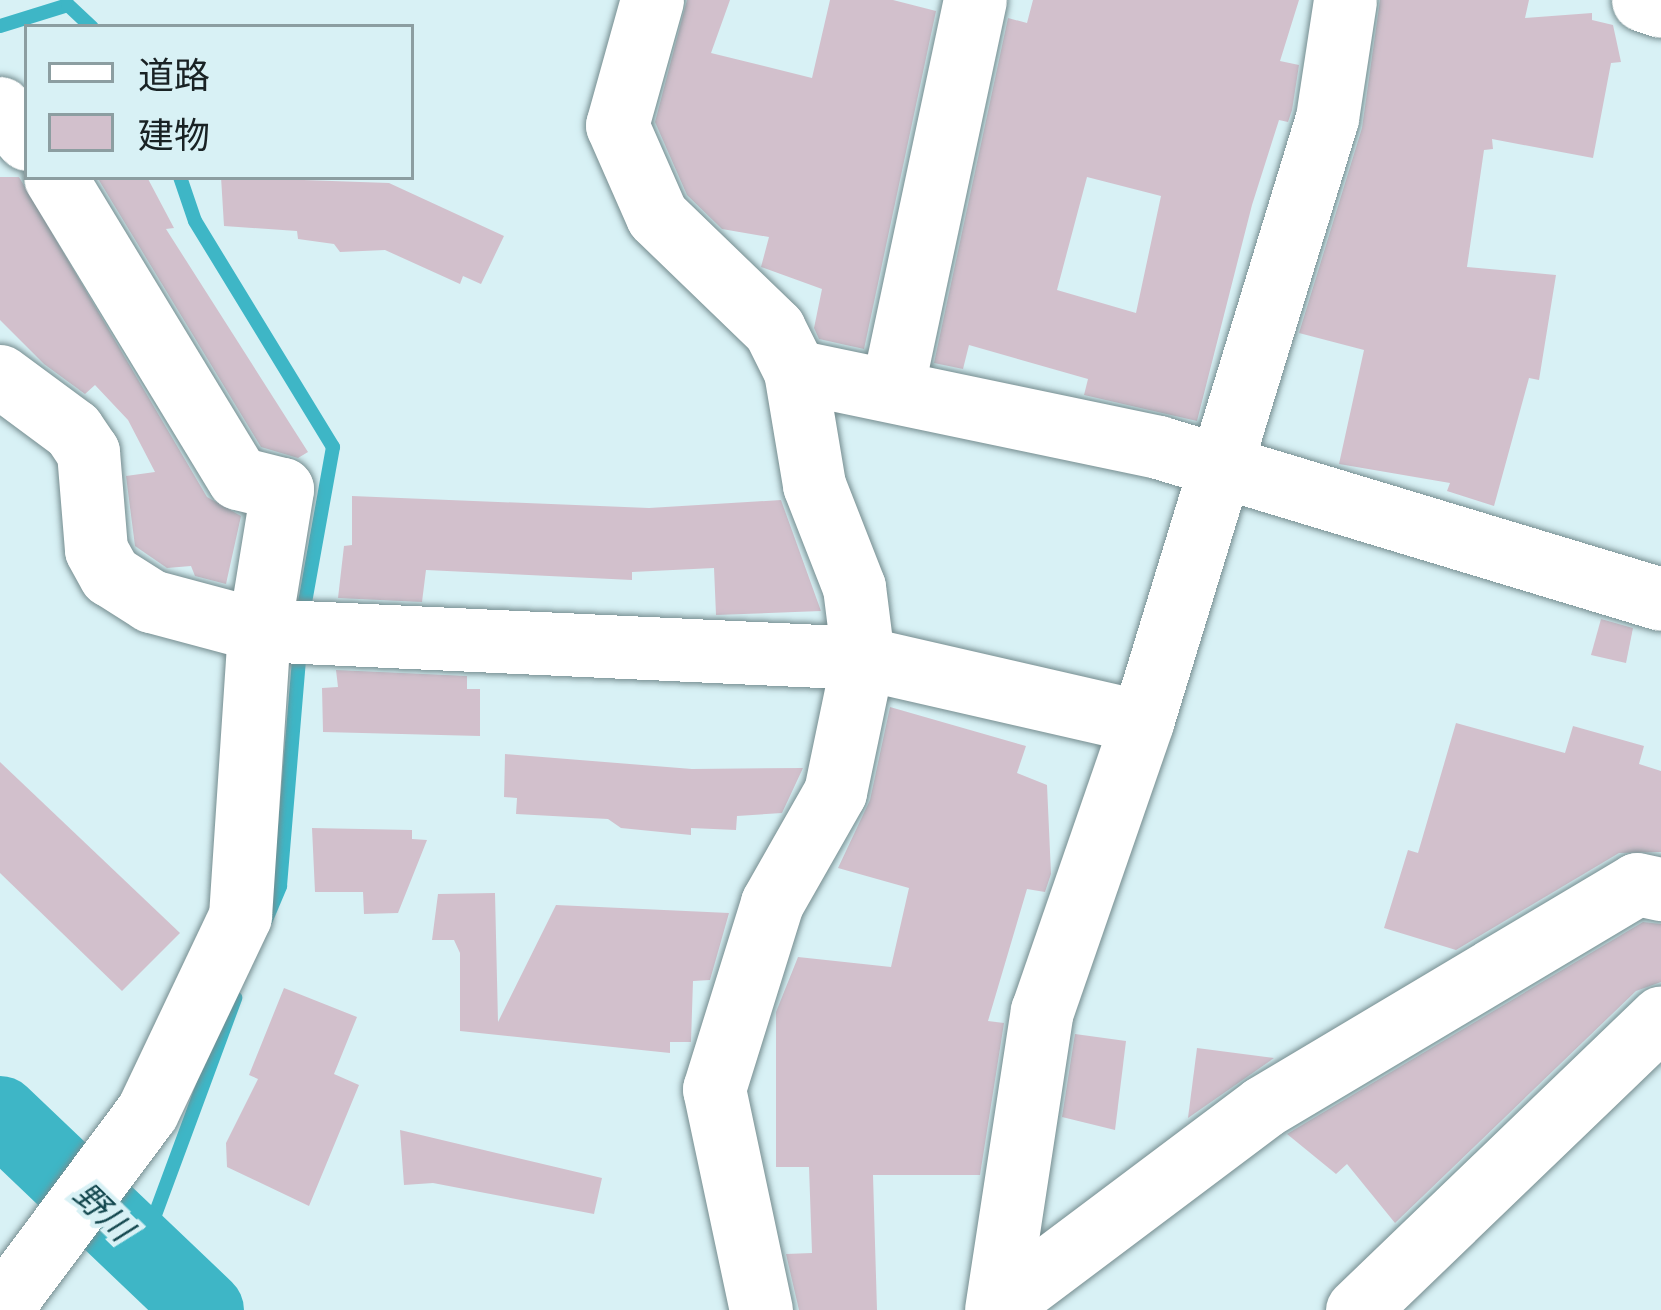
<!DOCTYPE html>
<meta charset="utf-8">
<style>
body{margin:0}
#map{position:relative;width:1661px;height:1310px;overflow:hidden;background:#d8f1f5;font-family:"Public Sans","Noto Sans JP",sans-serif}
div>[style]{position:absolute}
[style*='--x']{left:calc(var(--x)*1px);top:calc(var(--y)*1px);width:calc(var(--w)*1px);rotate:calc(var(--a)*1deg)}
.stream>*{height:14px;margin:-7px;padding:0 7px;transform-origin:7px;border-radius:7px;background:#3eb6c6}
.river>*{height:78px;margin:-39px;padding:0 39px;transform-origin:39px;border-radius:39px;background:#3eb6c6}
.building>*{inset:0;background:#d2c0cc}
.roads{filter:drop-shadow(0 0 3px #758c8f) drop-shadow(0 0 3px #758c8f)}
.minor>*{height:63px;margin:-31.5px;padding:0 31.5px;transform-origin:31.5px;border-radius:31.5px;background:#fff}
span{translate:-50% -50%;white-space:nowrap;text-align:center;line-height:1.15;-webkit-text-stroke:9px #d8f1f5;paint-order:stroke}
.water-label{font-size:33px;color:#14484f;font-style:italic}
.legend{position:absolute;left:24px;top:24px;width:390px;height:156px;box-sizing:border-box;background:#d8f1f5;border:3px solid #8c9ea1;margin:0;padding:15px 21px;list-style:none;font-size:36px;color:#192224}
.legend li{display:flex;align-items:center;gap:24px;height:60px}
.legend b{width:60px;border:3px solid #8c9ea1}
</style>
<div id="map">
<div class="stream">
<div style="--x:0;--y:26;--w:71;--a:-17.2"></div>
<div style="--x:68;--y:5;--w:33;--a:43"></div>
<div style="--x:180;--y:177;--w:46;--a:71.2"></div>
<div style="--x:195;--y:221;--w:265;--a:58.6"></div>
<div style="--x:333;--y:447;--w:170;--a:100.2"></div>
<div style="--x:265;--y:922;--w:39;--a:-67"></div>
<div style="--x:280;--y:886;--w:239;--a:-85.2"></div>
<div style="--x:142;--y:1250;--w:269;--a:-69.7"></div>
</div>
<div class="river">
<div style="--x:0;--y:1115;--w:283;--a:43.6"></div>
</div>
<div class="building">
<div style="clip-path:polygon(687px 0,730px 0,711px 53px,812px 78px,830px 0,893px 0,936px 11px,864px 349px,819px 339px,814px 328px,822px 289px,761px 267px,769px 237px,722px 229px,687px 195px,655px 122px)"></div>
<div style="clip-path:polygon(evenodd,1033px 0,1299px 0,1280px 61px,1299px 65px,1292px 110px,1288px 122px,1279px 120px,1252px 205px,1197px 421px,1084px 395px,1088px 379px,969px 345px,963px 369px,934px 363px,1008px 18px,1027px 23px,1033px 0,1087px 177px,1161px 196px,1136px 313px,1057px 290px,1087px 177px)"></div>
<div style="clip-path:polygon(1380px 0,1529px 0,1525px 18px,1592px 13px,1592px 20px,1613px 25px,1621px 62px,1611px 63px,1593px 158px,1492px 139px,1493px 149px,1484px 150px,1467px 267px,1556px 275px,1539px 380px,1529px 378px,1494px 506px,1447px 491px,1450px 483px,1339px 464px,1364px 350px,1299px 333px,1362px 128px)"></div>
<div style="clip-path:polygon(0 177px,19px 177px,207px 497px,241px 516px,226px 584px,195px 576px,191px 566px,167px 568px,135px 546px,126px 476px,155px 472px,128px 420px,95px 385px,85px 394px,44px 364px,0 320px)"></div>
<div style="clip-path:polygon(97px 177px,147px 177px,174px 228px,166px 229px,308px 452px,298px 458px,261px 447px)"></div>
<div style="clip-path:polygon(221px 177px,389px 183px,504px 236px,481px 284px,463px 276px,460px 284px,385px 250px,340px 252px,334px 244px,298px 239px,297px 231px,224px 226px)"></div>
<div style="clip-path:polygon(352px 496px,649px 508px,781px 500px,821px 611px,716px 615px,714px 568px,632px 572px,632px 580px,426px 570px,422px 602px,338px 598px,344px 546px,352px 545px)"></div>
<div style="clip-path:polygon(1601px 619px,1633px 628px,1626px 663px,1591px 655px)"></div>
<div style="clip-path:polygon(336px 670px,467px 676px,467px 689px,480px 689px,480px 736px,323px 732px,322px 688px,338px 687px)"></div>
<div style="clip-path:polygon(890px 707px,1026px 746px,1017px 773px,1047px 785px,1051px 874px,1045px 892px,1027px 889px,988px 1021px,1004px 1023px,980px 1175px,873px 1175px,877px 1310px,799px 1310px,786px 1254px,812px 1253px,809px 1167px,776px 1167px,776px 1012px,798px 957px,891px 967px,909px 888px,838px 868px,870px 800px)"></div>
<div style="clip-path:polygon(1456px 723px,1565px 753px,1573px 726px,1644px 746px,1639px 764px,1661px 771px,1661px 852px,1619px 853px,1456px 950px,1384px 928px,1408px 850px,1418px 853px)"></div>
<div style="clip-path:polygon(505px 754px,692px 769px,803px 768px,782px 813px,737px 816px,736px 830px,691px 828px,691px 835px,621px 828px,608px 819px,516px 814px,517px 798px,504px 797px)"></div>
<div style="clip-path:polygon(0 762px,180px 933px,122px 991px,0 873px)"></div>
<div style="clip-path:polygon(312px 828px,412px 830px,412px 839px,427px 840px,398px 913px,364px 914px,363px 892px,315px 892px)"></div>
<div style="clip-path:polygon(495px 893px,498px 1022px,556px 905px,729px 913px,710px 980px,693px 981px,691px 1042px,670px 1042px,670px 1053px,460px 1031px,460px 953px,454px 940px,432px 940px,438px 894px)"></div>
<div style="clip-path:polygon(1643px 922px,1661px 924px,1661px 982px,1636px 991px,1395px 1223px,1347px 1164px,1336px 1174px,1287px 1134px)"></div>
<div style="clip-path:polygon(284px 988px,357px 1017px,334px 1074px,359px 1085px,309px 1206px,227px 1167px,226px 1143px,258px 1079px,249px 1075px)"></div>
<div style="clip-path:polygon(1075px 1034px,1126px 1041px,1115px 1130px,1062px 1117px)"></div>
<div style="clip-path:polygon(1197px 1048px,1274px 1058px,1188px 1118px)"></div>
<div style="clip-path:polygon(400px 1130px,602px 1178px,594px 1214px,433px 1183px,404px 1185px)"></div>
</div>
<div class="roads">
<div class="minor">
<div style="--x:652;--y:0;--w:130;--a:105.6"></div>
<div style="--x:617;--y:125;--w:99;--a:66.3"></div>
<div style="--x:657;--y:216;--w:163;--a:44"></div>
<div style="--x:774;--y:329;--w:47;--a:63.4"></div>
<div style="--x:795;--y:371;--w:116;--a:80.5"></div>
<div style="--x:814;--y:485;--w:110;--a:68.6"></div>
<div style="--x:854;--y:587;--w:72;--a:82.8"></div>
<div style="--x:863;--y:658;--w:137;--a:101.8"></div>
<div style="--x:835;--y:792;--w:128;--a:119.6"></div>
<div style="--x:772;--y:903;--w:195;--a:107.3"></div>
<div style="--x:714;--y:1089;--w:226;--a:78"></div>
<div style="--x:1643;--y:0;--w:19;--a:18"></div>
<div style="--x:0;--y:108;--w:41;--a:48.9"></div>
<div style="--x:795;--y:371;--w:371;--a:11.8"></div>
<div style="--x:1158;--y:447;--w:525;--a:16.81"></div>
<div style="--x:0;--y:376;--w:91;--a:36.5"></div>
<div style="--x:73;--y:430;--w:27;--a:56"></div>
<div style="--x:88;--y:452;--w:98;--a:85.3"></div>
<div style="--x:96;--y:550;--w:29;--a:61"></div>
<div style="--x:110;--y:575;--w:49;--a:32.4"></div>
<div style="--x:151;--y:601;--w:112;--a:15"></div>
<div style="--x:259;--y:630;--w:605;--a:2.65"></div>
<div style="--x:863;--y:658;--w:286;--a:12.9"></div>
<div style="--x:892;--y:390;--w:399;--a:-78"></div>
<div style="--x:997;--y:1307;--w:333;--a:-36.9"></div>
<div style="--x:1263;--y:1107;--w:435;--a:-30.8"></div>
<div style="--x:1637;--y:884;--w:25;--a:12"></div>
<div style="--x:0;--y:1309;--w:246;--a:-53.3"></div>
<div style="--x:147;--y:1112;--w:217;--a:-64.6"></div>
<div style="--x:240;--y:916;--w:287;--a:-86.2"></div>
<div style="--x:259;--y:630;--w:143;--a:-80.7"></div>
<div style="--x:282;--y:489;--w:45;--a:-166"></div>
<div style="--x:238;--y:478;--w:352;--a:-121.3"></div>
<div style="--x:996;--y:1310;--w:303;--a:-81.3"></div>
<div style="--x:1042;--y:1011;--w:306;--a:-70.9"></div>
<div style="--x:1142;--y:722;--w:632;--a:-72.97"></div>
<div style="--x:1327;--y:118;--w:119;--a:-81.3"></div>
<div style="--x:1357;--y:1310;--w:422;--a:-43.9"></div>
</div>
</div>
<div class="water-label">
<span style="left:103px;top:1212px;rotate:44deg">野川</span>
</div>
<ul class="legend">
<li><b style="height:15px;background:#fff"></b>道路</li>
<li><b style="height:33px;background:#d2c0cc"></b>建物</li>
</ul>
</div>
